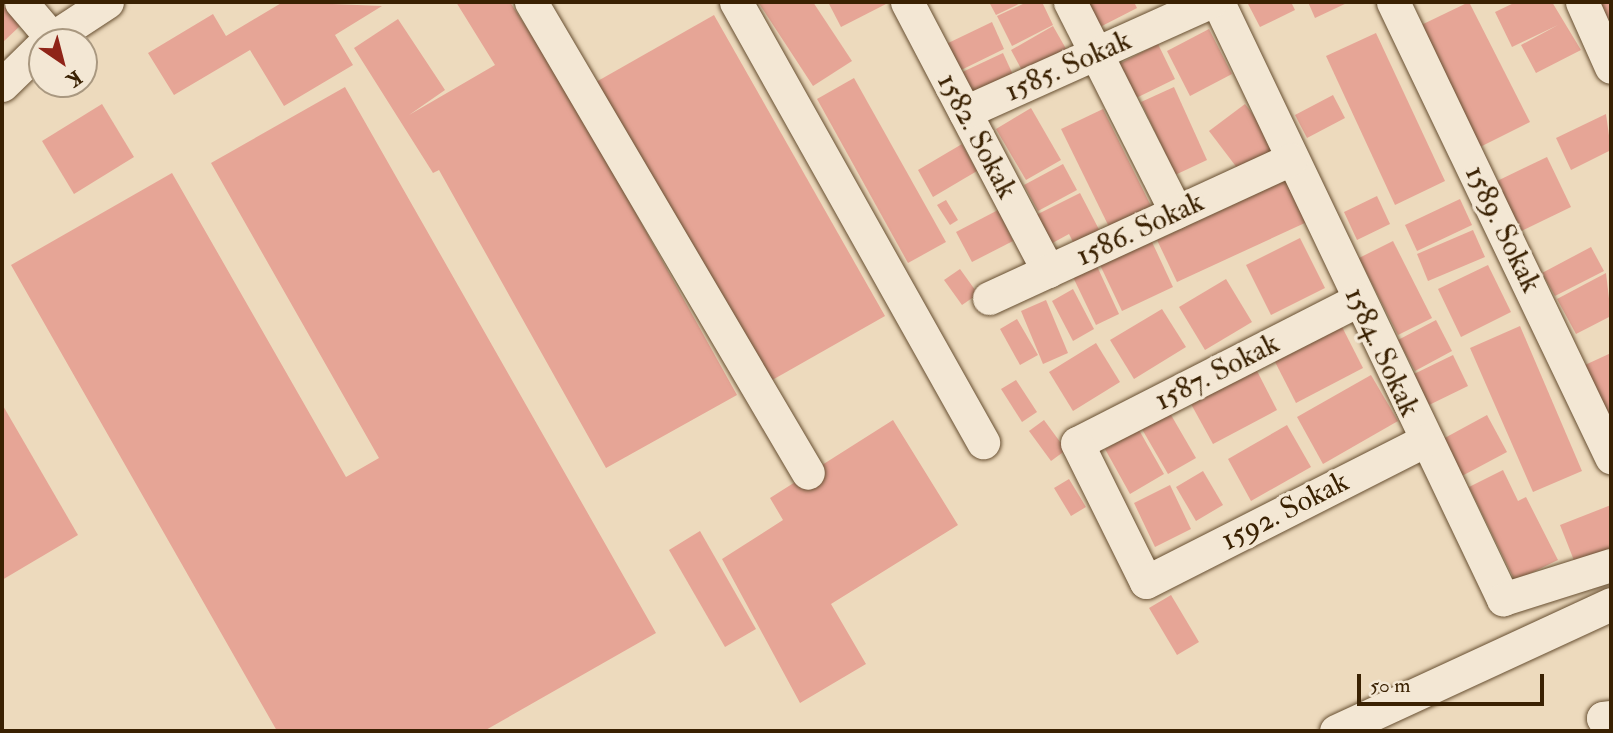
<!DOCTYPE html>
<style>
body{margin:0}
#map{position:relative;width:1613px;height:733px;overflow:hidden;background:#eddabd;font-family:"IM FELL Double Pica",serif}
div>[style]{position:absolute}
[style*='--x']{left:calc(var(--x)*1px);top:calc(var(--y)*1px);width:calc(var(--w)*1px);rotate:calc(var(--a)*1deg)}
.building>*{inset:0;background:#e6a596}
.roads{filter:drop-shadow(0 0 2px #674f31) drop-shadow(0 0 2px #674f31)}
.minor>*{height:33px;margin:-16.5px;padding:0 16.5px;transform-origin:16.5px;border-radius:16.5px;background:#f3e7d4}
span{translate:-50% -50%;white-space:nowrap;text-align:center;line-height:1.15;-webkit-text-stroke:7px #f3e7d4;paint-order:stroke}
.street-label{font-size:30px;color:#3a2102}
.frame{position:absolute;inset:0;border:4px solid #3a2102;pointer-events:none}
.north{position:absolute;left:28px;top:28px;width:70px;height:70px;box-sizing:border-box;background:#f3e7d4;border:2px solid #a99880;border-radius:50%;rotate:145deg;font-size:19px;font-weight:700;line-height:28px;text-align:center;color:#3a2102}
.north::after{content:'';display:block;margin:auto;width:24px;height:32px;background:#8f2418;clip-path:polygon(50% 0,100% 100%,50% 72%,0 100%)}
.scale{position:absolute;left:1357px;top:674px;width:187px;height:32px;box-sizing:border-box;border:4px solid #3a2102;border-top:0;padding-left:9px;font-size:21px;line-height:24px;white-space:nowrap;color:#3a2102;-webkit-text-stroke:5px #f3e7d4;paint-order:stroke}
</style>
<div id="map">
<div class="building">
<div style="clip-path:polygon(283px 2px,382px 6px,335px 35px,353px 65px,284px 106px,250px 50px,174px 95px,148px 53px,213px 14px,226px 36px)"></div>
<div style="clip-path:polygon(456px 2px,510px 2px,569px 93px,737px 395px,606px 468px,439px 170px,433px 173px,354px 48px,398px 19px,445px 90px,409px 115px,495px 65px)"></div>
<div style="clip-path:polygon(758px 2px,813px 2px,852px 61px,813px 86px)"></div>
<div style="clip-path:polygon(828px 2px,885px 2px,886px 4px,841px 27px)"></div>
<div style="clip-path:polygon(989px 2px,1023px 2px,996px 15px)"></div>
<div style="clip-path:polygon(1027px 2px,1042px 2px,1053px 25px,1012px 46px,997px 16px)"></div>
<div style="clip-path:polygon(1081px 2px,1134px 2px,1137px 8px,1100px 27px)"></div>
<div style="clip-path:polygon(1247px 2px,1291px 2px,1295px 10px,1260px 27px)"></div>
<div style="clip-path:polygon(1308px 2px,1349px 2px,1315px 18px)"></div>
<div style="clip-path:polygon(1469px 2px,1530px 122px,1478px 148px,1417px 27px)"></div>
<div style="clip-path:polygon(1516px 2px,1552px 2px,1581px 50px,1536px 73px,1521px 45px,1558px 25px,1512px 47px,1495px 12px)"></div>
<div style="clip-path:polygon(1597px 2px,1611px 2px,1611px 24px)"></div>
<div style="clip-path:polygon(2px 4px,21px 25px,2px 43px)"></div>
<div style="clip-path:polygon(714px 15px,885px 316px,767px 383px,596px 82px)"></div>
<div style="clip-path:polygon(992px 22px,1004px 49px,955px 73px,942px 46px)"></div>
<div style="clip-path:polygon(1053px 26px,1069px 54px,1026px 78px,1011px 50px)"></div>
<div style="clip-path:polygon(1209px 29px,1232px 74px,1190px 96px,1167px 51px)"></div>
<div style="clip-path:polygon(1376px 33px,1445px 181px,1395px 205px,1326px 56px)"></div>
<div style="clip-path:polygon(1158px 44px,1175px 79px,1132px 100px,1115px 66px)"></div>
<div style="clip-path:polygon(1003px 53px,1014px 77px,968px 99px,956px 75px)"></div>
<div style="clip-path:polygon(854px 78px,946px 242px,908px 263px,817px 99px)"></div>
<div style="clip-path:polygon(345px 87px,656px 633px,484px 731px,277px 731px,11px 265px,172px 173px,346px 477px,379px 458px,211px 163px)"></div>
<div style="clip-path:polygon(1174px 87px,1207px 160px,1175px 175px,1141px 102px)"></div>
<div style="clip-path:polygon(1333px 95px,1345px 118px,1307px 138px,1295px 115px)"></div>
<div style="clip-path:polygon(102px 104px,134px 157px,74px 194px,42px 141px)"></div>
<div style="clip-path:polygon(1245px 104px,1280px 150px,1244px 177px,1209px 131px)"></div>
<div style="clip-path:polygon(1031px 108px,1061px 160px,1026px 180px,996px 129px)"></div>
<div style="clip-path:polygon(1103px 109px,1155px 214px,1113px 235px,1061px 129px)"></div>
<div style="clip-path:polygon(1606px 114px,1611px 150px,1571px 170px,1556px 138px)"></div>
<div style="clip-path:polygon(962px 144px,977px 171px,933px 197px,918px 170px)"></div>
<div style="clip-path:polygon(1547px 157px,1571px 207px,1517px 233px,1493px 183px)"></div>
<div style="clip-path:polygon(1063px 164px,1077px 190px,1038px 211px,1024px 185px)"></div>
<div style="clip-path:polygon(1288px 179px,1307px 222px,1177px 282px,1157px 240px)"></div>
<div style="clip-path:polygon(1080px 193px,1105px 241px,1079px 254px,1069px 234px,1047px 246px,1032px 217px)"></div>
<div style="clip-path:polygon(1377px 196px,1390px 224px,1357px 240px,1344px 212px)"></div>
<div style="clip-path:polygon(1460px 199px,1472px 225px,1417px 251px,1405px 225px)"></div>
<div style="clip-path:polygon(946px 200px,958px 220px,950px 225px,937px 205px)"></div>
<div style="clip-path:polygon(998px 210px,1013px 241px,972px 262px,956px 232px)"></div>
<div style="clip-path:polygon(1473px 230px,1485px 257px,1428px 281px,1417px 254px)"></div>
<div style="clip-path:polygon(1300px 238px,1325px 288px,1271px 315px,1246px 265px)"></div>
<div style="clip-path:polygon(1393px 241px,1432px 318px,1398px 335px,1359px 258px)"></div>
<div style="clip-path:polygon(1152px 242px,1173px 287px,1122px 311px,1100px 265px)"></div>
<div style="clip-path:polygon(1591px 247px,1604px 271px,1555px 296px,1542px 273px)"></div>
<div style="clip-path:polygon(1096px 264px,1119px 314px,1096px 325px,1072px 275px)"></div>
<div style="clip-path:polygon(1488px 265px,1511px 312px,1461px 337px,1438px 289px)"></div>
<div style="clip-path:polygon(960px 269px,978px 294px,962px 305px,944px 280px)"></div>
<div style="clip-path:polygon(1606px 273px,1611px 316px,1576px 334px,1557px 299px)"></div>
<div style="clip-path:polygon(1226px 279px,1252px 322px,1205px 350px,1179px 307px)"></div>
<div style="clip-path:polygon(1073px 289px,1094px 329px,1073px 341px,1052px 301px)"></div>
<div style="clip-path:polygon(1046px 300px,1068px 353px,1043px 364px,1021px 311px)"></div>
<div style="clip-path:polygon(1162px 309px,1186px 347px,1134px 379px,1110px 340px)"></div>
<div style="clip-path:polygon(1017px 319px,1038px 355px,1020px 365px,1000px 329px)"></div>
<div style="clip-path:polygon(1338px 319px,1363px 368px,1296px 403px,1271px 354px)"></div>
<div style="clip-path:polygon(1436px 320px,1452px 351px,1415px 371px,1398px 340px)"></div>
<div style="clip-path:polygon(1520px 326px,1582px 471px,1533px 492px,1470px 348px)"></div>
<div style="clip-path:polygon(1096px 343px,1120px 382px,1073px 411px,1049px 372px)"></div>
<div style="clip-path:polygon(1611px 353px,1611px 424px,1585px 365px)"></div>
<div style="clip-path:polygon(1453px 355px,1468px 386px,1429px 405px,1414px 374px)"></div>
<div style="clip-path:polygon(1256px 369px,1277px 410px,1213px 444px,1191px 404px)"></div>
<div style="clip-path:polygon(1371px 375px,1398px 421px,1323px 464px,1297px 417px)"></div>
<div style="clip-path:polygon(1016px 380px,1037px 412px,1022px 422px,1001px 389px)"></div>
<div style="clip-path:polygon(2px 404px,78px 535px,2px 580px)"></div>
<div style="clip-path:polygon(1167px 408px,1196px 458px,1168px 474px,1139px 424px)"></div>
<div style="clip-path:polygon(1487px 415px,1507px 452px,1460px 477px,1441px 440px)"></div>
<div style="clip-path:polygon(893px 420px,958px 525px,831px 604px,866px 664px,800px 703px,722px 559px,783px 520px,770px 498px)"></div>
<div style="clip-path:polygon(1044px 420px,1066px 450px,1051px 461px,1029px 431px)"></div>
<div style="clip-path:polygon(1287px 425px,1311px 467px,1251px 501px,1228px 459px)"></div>
<div style="clip-path:polygon(1139px 430px,1164px 474px,1130px 494px,1105px 449px)"></div>
<div style="clip-path:polygon(1503px 470px,1518px 501px,1526px 497px,1558px 560px,1515px 581px,1469px 487px)"></div>
<div style="clip-path:polygon(1203px 471px,1223px 505px,1196px 521px,1176px 487px)"></div>
<div style="clip-path:polygon(1069px 479px,1086px 507px,1071px 516px,1054px 488px)"></div>
<div style="clip-path:polygon(1170px 485px,1191px 529px,1155px 547px,1134px 503px)"></div>
<div style="clip-path:polygon(1611px 505px,1611px 554px,1577px 568px,1560px 525px)"></div>
<div style="clip-path:polygon(700px 531px,756px 629px,725px 647px,669px 550px)"></div>
<div style="clip-path:polygon(1171px 595px,1199px 642px,1177px 655px,1149px 608px)"></div>
</div>
<div class="roads">
<div class="minor">
<div style="--x:21;--y:2;--w:46;--a:49.4"></div>
<div style="--x:531;--y:2;--w:546;--a:59.54"></div>
<div style="--x:736;--y:2;--w:505;--a:60.69"></div>
<div style="--x:907;--y:2;--w:304;--a:62.3"></div>
<div style="--x:1070;--y:2;--w:235;--a:63.2"></div>
<div style="--x:1218;--y:2;--w:662;--a:64.48"></div>
<div style="--x:1503;--y:599;--w:113;--a:-17.5"></div>
<div style="--x:1393;--y:2;--w:505;--a:64.4"></div>
<div style="--x:1582;--y:2;--w:71;--a:66"></div>
<div style="--x:46;--y:42;--w:73;--a:-33.3"></div>
<div style="--x:2;--y:85;--w:56;--a:-44.3"></div>
<div style="--x:965;--y:112;--w:269;--a:-24.2"></div>
<div style="--x:989;--y:298;--w:332;--a:-24.7"></div>
<div style="--x:1358;--y:300;--w:315;--a:153"></div>
<div style="--x:1077;--y:443;--w:155;--a:63.6"></div>
<div style="--x:1146;--y:582;--w:312;--a:-26.9"></div>
<div style="--x:1611;--y:717;--w:8;--a:173"></div>
<div style="--x:1603;--y:718;--w:15;--a:58"></div>
<div style="--x:1336;--y:731;--w:303;--a:-24.8"></div>
</div>
</div>
<div class="street-label">
<span style="left:1068px;top:66px;rotate:-24deg">1585. Sokak</span>
<span style="left:977px;top:136px;rotate:62deg">1582. Sokak</span>
<span style="left:1140px;top:229px;rotate:-25deg">1586. Sokak</span>
<span style="left:1503px;top:229px;rotate:64deg">1589. Sokak</span>
<span style="left:1382px;top:352px;rotate:65deg">1584. Sokak</span>
<span style="left:1217px;top:372px;rotate:-27deg">1587. Sokak</span>
<span style="left:1285px;top:511px;rotate:-27deg">1592. Sokak</span>
</div>
<div class="frame"></div>
<div class="north">K</div>
<div class="scale">50 m</div>
</div>
